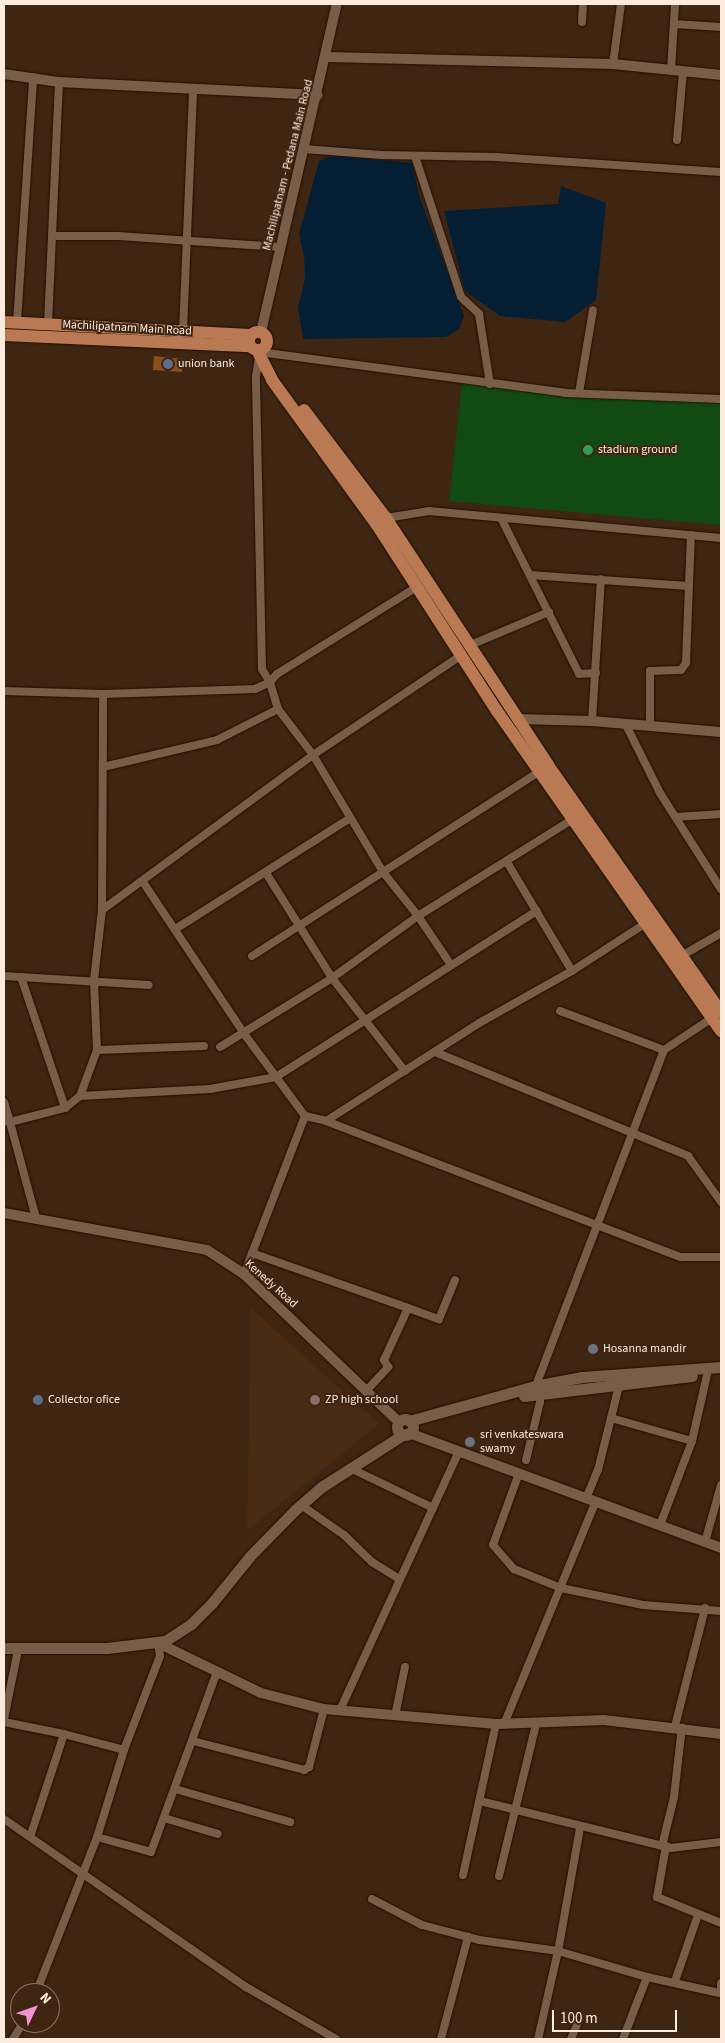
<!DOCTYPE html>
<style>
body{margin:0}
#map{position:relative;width:725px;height:2043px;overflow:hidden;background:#3e2613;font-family:"Source Sans 3",sans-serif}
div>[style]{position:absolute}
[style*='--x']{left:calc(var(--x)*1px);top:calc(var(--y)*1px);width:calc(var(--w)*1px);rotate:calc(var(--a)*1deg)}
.built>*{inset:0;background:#492b13}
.green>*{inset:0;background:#114a13}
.water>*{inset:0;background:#041f33}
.building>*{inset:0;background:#8a4f1b}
.roads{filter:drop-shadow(0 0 1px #240e00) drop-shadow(0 0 1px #240e00)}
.minor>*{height:8px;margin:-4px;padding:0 4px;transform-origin:4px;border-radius:4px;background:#785d48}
.tertiary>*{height:10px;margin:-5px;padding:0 5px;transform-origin:5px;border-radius:5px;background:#785d48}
.secondary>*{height:11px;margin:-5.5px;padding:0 5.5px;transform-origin:5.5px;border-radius:5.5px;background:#785d48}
.secondary>.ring{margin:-5.5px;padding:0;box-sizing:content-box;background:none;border:11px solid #785d48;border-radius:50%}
.primary>*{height:12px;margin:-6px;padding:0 6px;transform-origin:6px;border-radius:6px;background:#b97952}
.primary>.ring{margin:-6px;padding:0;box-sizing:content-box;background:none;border:12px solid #b97952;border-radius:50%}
.dots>*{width:14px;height:14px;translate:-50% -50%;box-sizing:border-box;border:2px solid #3e2613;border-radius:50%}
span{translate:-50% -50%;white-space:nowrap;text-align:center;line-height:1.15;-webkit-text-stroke:4px #3e2613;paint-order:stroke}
.street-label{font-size:12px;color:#fcebdf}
.poi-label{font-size:12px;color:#fcebdf}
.left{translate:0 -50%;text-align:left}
.frame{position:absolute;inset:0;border:5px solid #fcebdf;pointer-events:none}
.north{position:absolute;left:10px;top:1983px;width:50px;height:50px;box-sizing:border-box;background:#3e2613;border:1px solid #8a7565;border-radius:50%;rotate:48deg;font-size:14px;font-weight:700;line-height:20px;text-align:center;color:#fcebdf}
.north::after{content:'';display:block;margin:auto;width:18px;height:22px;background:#f391d6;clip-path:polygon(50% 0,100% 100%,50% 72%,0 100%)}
.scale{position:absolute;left:552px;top:2010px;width:125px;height:22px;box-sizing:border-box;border:2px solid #fcebdf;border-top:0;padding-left:6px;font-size:15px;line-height:18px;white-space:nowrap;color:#fcebdf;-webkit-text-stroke:4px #3e2613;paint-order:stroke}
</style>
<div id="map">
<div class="built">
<div style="clip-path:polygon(251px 1308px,379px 1424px,247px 1531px)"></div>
</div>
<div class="green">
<div style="clip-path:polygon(462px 383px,721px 399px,721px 525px,449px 501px)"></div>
</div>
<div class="water">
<div style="clip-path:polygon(334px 155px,412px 163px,420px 198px,464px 316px,459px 329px,446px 337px,303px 339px,298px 308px,305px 278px,304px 256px,299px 234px,319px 161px)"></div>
<div style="clip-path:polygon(561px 186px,606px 203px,596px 300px,565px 322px,500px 316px,465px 291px,444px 211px,558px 204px)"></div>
</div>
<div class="building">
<div style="clip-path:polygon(154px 356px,183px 359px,182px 372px,153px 370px)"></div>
</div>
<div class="roads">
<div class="minor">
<div style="--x:582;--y:22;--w:18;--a:-87"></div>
<div style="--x:674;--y:24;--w:47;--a:3.7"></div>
<div style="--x:613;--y:64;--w:61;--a:-82.4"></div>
<div style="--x:671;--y:70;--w:66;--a:-86.5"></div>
<div style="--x:677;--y:140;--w:69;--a:-85"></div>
<div style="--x:304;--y:149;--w:78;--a:4.4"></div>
<div style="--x:382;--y:155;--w:114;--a:1"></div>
<div style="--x:496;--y:157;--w:225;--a:3.8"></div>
<div style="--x:415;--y:156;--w:148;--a:71.9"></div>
<div style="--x:461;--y:297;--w:25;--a:43"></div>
<div style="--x:479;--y:314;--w:71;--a:81.1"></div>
<div style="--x:52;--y:236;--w:66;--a:0"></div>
<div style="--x:118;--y:236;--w:162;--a:3.9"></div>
<div style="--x:17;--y:322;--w:245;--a:-86.2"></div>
<div style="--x:48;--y:324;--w:242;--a:-87.4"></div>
<div style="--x:183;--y:331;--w:243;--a:-87.6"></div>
<div style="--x:267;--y:353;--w:301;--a:7.6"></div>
<div style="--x:565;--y:393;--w:156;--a:2.2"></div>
<div style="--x:579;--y:393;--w:84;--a:-80.4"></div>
<div style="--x:386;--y:518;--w:44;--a:-9.2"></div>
<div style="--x:429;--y:511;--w:293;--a:5.3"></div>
<div style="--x:501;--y:518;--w:174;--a:63.4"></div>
<div style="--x:579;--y:674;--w:17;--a:-3"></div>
<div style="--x:530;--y:575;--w:158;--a:4"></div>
<div style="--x:468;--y:646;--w:88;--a:-22.8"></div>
<div style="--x:4;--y:691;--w:99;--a:1.7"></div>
<div style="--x:103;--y:694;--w:152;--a:-1.9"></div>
<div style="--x:255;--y:689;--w:17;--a:-25"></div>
<div style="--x:270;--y:682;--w:15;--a:-122"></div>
<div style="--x:262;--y:669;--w:292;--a:-91.2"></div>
<div style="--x:256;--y:377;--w:22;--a:-82"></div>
<div style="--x:278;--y:709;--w:58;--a:52.7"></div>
<div style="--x:313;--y:755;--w:136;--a:59.1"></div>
<div style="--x:383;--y:872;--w:56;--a:51.5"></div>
<div style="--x:418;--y:916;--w:185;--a:-32"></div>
<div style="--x:592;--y:721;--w:142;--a:-86.4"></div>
<div style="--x:626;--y:725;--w:76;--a:63.4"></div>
<div style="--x:660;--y:793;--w:114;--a:57.6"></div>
<div style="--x:650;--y:726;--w:55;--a:-90"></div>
<div style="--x:650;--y:671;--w:31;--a:-2"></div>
<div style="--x:681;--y:670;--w:9;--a:-54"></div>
<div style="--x:686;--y:663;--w:128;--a:-87.8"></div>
<div style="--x:103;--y:767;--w:117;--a:-13.3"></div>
<div style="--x:217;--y:740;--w:68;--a:-26.9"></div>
<div style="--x:278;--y:709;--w:28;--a:-107"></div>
<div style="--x:270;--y:682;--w:11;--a:-49"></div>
<div style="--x:277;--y:674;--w:165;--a:-31.9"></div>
<div style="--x:676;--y:817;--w:45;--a:-3.8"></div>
<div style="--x:507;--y:862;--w:127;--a:59.2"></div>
<div style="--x:572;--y:971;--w:88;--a:-33"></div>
<div style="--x:266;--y:873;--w:124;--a:57.8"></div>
<div style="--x:332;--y:978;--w:118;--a:51.9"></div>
<div style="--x:143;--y:882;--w:184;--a:56.3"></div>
<div style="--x:245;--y:1035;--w:101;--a:53.5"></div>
<div style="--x:305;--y:1116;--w:22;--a:13"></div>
<div style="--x:326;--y:1121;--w:184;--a:-32.6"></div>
<div style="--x:481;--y:1022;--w:104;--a:-29.3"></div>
<div style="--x:102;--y:910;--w:262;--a:-36.3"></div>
<div style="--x:313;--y:755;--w:179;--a:-33.9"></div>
<div style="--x:177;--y:928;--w:204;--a:-32.4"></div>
<div style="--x:683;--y:955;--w:44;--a:-30.1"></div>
<div style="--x:252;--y:956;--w:341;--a:-32.7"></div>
<div style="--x:4;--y:976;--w:145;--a:3.6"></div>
<div style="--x:21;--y:977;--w:138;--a:71.4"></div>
<div style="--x:560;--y:1011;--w:111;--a:20.6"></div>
<div style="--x:220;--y:1047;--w:132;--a:-31.6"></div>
<div style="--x:332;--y:978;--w:106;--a:-35.8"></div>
<div style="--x:418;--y:916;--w:59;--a:56"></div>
<div style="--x:97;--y:1050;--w:107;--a:-2.1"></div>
<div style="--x:435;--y:1052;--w:274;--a:22.3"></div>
<div style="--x:688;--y:1156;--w:57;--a:54.3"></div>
<div style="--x:80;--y:1096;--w:130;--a:-3.1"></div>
<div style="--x:210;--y:1089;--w:67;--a:-10.3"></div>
<div style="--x:276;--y:1077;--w:309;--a:-32.5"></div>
<div style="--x:4;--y:1102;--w:21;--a:73"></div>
<div style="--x:10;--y:1122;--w:6;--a:-171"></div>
<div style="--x:326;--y:1121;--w:380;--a:21"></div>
<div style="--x:681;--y:1257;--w:40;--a:0"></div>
<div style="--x:36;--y:1218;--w:99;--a:-105.2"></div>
<div style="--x:10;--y:1122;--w:57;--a:-14.3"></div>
<div style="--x:65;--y:1108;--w:19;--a:-39"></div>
<div style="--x:80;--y:1096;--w:49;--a:-69.7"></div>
<div style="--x:97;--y:1050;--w:70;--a:-92.5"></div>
<div style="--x:94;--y:980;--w:70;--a:-83.5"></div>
<div style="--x:102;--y:910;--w:216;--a:-89.7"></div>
<div style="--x:252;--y:1253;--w:165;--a:19.4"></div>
<div style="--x:244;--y:1274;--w:169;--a:-68.9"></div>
<div style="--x:366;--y:1391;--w:33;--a:-47"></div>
<div style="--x:388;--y:1367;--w:8;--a:-120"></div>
<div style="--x:384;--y:1360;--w:57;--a:-65.2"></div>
<div style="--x:408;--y:1308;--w:33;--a:20"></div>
<div style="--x:439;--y:1319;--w:42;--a:-67.7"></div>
<div style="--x:611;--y:1418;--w:84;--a:15.9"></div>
<div style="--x:526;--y:1460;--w:60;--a:-76.4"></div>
<div style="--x:540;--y:1402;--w:22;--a:-95"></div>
<div style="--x:538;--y:1380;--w:353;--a:-69.1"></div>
<div style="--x:664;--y:1050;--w:58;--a:-33.7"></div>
<div style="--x:350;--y:1468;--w:92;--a:25.7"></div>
<div style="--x:518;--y:1476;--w:73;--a:109.9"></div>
<div style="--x:493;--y:1545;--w:32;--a:49"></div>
<div style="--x:514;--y:1569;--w:51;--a:22"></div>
<div style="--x:561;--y:1588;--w:84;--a:11.7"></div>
<div style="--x:643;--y:1605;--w:78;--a:4.4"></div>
<div style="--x:586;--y:1499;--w:31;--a:-68"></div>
<div style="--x:598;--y:1470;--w:91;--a:-76"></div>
<div style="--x:301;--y:1505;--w:52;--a:34.9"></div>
<div style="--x:344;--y:1535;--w:39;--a:44"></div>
<div style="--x:372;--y:1562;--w:31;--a:32"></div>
<div style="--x:660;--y:1525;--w:90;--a:-69.1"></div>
<div style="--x:692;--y:1441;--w:68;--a:-77.2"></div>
<div style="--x:705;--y:1542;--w:59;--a:-74.3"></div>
<div style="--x:158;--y:1643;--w:13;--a:81"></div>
<div style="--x:160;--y:1656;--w:101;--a:111"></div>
<div style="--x:124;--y:1750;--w:91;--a:107.2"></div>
<div style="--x:97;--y:1837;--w:56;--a:15.5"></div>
<div style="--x:151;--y:1852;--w:189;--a:-69.9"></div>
<div style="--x:340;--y:1710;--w:282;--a:-65.3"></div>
<div style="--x:395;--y:1716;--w:50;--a:-78.5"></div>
<div style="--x:4;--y:1719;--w:70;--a:-78.5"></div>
<div style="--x:4;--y:1722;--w:61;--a:11.3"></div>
<div style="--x:504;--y:1724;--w:239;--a:-67.6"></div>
<div style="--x:675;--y:1726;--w:122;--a:-75.7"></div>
<div style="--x:193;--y:1741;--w:115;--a:14.6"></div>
<div style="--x:304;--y:1770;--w:6;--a:-31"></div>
<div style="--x:309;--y:1767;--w:60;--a:-75.5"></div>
<div style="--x:175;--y:1789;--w:120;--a:16"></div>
<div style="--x:480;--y:1801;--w:197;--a:13.8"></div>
<div style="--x:671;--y:1848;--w:50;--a:-6.8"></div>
<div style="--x:164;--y:1818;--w:56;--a:16.5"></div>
<div style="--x:4;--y:1819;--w:295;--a:34.8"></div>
<div style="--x:246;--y:1987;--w:104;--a:30"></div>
<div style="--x:580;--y:1828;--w:125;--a:100.1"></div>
<div style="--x:558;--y:1951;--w:93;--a:16.3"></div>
<div style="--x:647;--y:1977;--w:66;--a:111.2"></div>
<div style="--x:31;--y:1834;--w:105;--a:-71.7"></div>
<div style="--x:64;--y:1734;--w:62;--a:14.9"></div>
<div style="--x:662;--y:1846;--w:50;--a:-76.2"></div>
<div style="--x:674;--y:1797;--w:70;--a:-83.5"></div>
<div style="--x:666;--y:1846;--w:52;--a:100"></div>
<div style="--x:657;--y:1897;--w:69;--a:22.1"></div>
<div style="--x:463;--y:1875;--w:155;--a:-77.7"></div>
<div style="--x:499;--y:1876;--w:156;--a:-76.3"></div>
<div style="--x:372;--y:1899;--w:56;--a:27.5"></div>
<div style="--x:422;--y:1925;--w:59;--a:14.7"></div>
<div style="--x:479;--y:1940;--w:80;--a:7.9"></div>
<div style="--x:558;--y:1951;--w:90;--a:102.8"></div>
<div style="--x:647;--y:1977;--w:74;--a:12.5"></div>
<div style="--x:675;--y:1981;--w:70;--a:-70.8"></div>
<div style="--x:721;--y:1983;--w:10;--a:90"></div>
<div style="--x:36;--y:1993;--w:168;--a:-68.6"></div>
<div style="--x:13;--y:2039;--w:19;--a:-58"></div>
<div style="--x:441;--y:2039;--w:106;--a:-75.2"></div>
<div style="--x:571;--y:2039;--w:15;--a:-67"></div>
</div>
<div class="tertiary">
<div style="--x:328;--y:57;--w:285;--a:1.4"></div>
<div style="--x:613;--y:64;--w:109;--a:5.8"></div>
<div style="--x:4;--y:74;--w:56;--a:8.3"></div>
<div style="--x:59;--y:82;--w:259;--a:2.9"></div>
<div style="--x:261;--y:332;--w:337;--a:-77"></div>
<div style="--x:517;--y:719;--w:75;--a:1.5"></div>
<div style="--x:592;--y:721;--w:129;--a:4.9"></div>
<div style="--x:4;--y:1213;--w:206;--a:10.3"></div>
<div style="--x:207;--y:1250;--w:44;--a:33"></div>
<div style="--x:244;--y:1274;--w:214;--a:43.7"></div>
<div style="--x:409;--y:1433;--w:333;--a:20.2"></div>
<div style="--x:158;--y:1643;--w:114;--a:25.9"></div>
<div style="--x:261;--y:1693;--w:65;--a:14.3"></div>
<div style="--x:324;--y:1709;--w:173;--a:5"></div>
<div style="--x:496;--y:1724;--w:108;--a:-2.1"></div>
<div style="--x:604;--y:1720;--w:118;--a:6.8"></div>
</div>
<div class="secondary">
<div style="--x:524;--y:1396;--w:169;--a:-6.8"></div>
<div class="ring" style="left:397px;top:1419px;width:5px;height:5px"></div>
<div style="--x:409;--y:1421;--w:135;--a:-15.5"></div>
<div style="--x:539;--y:1385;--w:44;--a:-10.5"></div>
<div style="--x:582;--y:1377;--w:139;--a:-4.1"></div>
<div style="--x:4;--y:1648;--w:103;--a:0"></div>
<div style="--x:107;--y:1648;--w:58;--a:-6.9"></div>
<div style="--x:165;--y:1641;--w:31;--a:-33"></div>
<div style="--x:191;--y:1624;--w:30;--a:-45"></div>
<div style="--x:212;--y:1603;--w:60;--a:-51"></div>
<div style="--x:250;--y:1556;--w:64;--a:-45.6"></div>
<div style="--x:295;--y:1510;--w:37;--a:-41"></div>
<div style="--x:323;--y:1486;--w:96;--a:-32.7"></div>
</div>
<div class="primary">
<div style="--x:4;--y:322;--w:246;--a:3"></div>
<div class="ring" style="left:249px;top:332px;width:6px;height:6px"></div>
<div style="--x:4;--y:335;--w:246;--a:2.6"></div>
<div style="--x:257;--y:350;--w:34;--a:63"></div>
<div style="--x:272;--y:380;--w:179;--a:54.1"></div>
<div style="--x:377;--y:525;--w:221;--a:57.2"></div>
<div style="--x:497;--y:711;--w:391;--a:55"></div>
<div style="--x:304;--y:410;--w:136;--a:52.8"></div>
<div style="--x:386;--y:518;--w:295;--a:56.7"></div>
<div style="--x:548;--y:765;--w:302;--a:55"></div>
</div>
</div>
<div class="dots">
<div style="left:168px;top:364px;background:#5c6f8a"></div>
<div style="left:588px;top:450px;background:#2e9e5b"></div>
<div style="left:593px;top:1349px;background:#6b7280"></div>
<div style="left:38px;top:1400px;background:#5c6f8a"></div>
<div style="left:315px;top:1400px;background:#8d6e63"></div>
<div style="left:470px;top:1442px;background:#6b7280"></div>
</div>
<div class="street-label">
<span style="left:288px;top:165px;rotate:-76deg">Machilipatnam - Pedana Main Road</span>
<span style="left:127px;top:328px;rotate:3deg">Machilipatnam Main Road</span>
<span style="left:271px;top:1284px;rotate:42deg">Kenedy Road</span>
</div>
<div class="poi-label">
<span class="left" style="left:178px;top:364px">union bank</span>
<span class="left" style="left:598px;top:450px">stadium ground</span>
<span class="left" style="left:603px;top:1349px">Hosanna mandir</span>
<span class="left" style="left:48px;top:1400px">Collector ofice</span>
<span class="left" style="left:325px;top:1400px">ZP high school</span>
<span class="left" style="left:480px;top:1442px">sri venkateswara<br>swamy</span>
</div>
<div class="frame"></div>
<div class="north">N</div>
<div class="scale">100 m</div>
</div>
